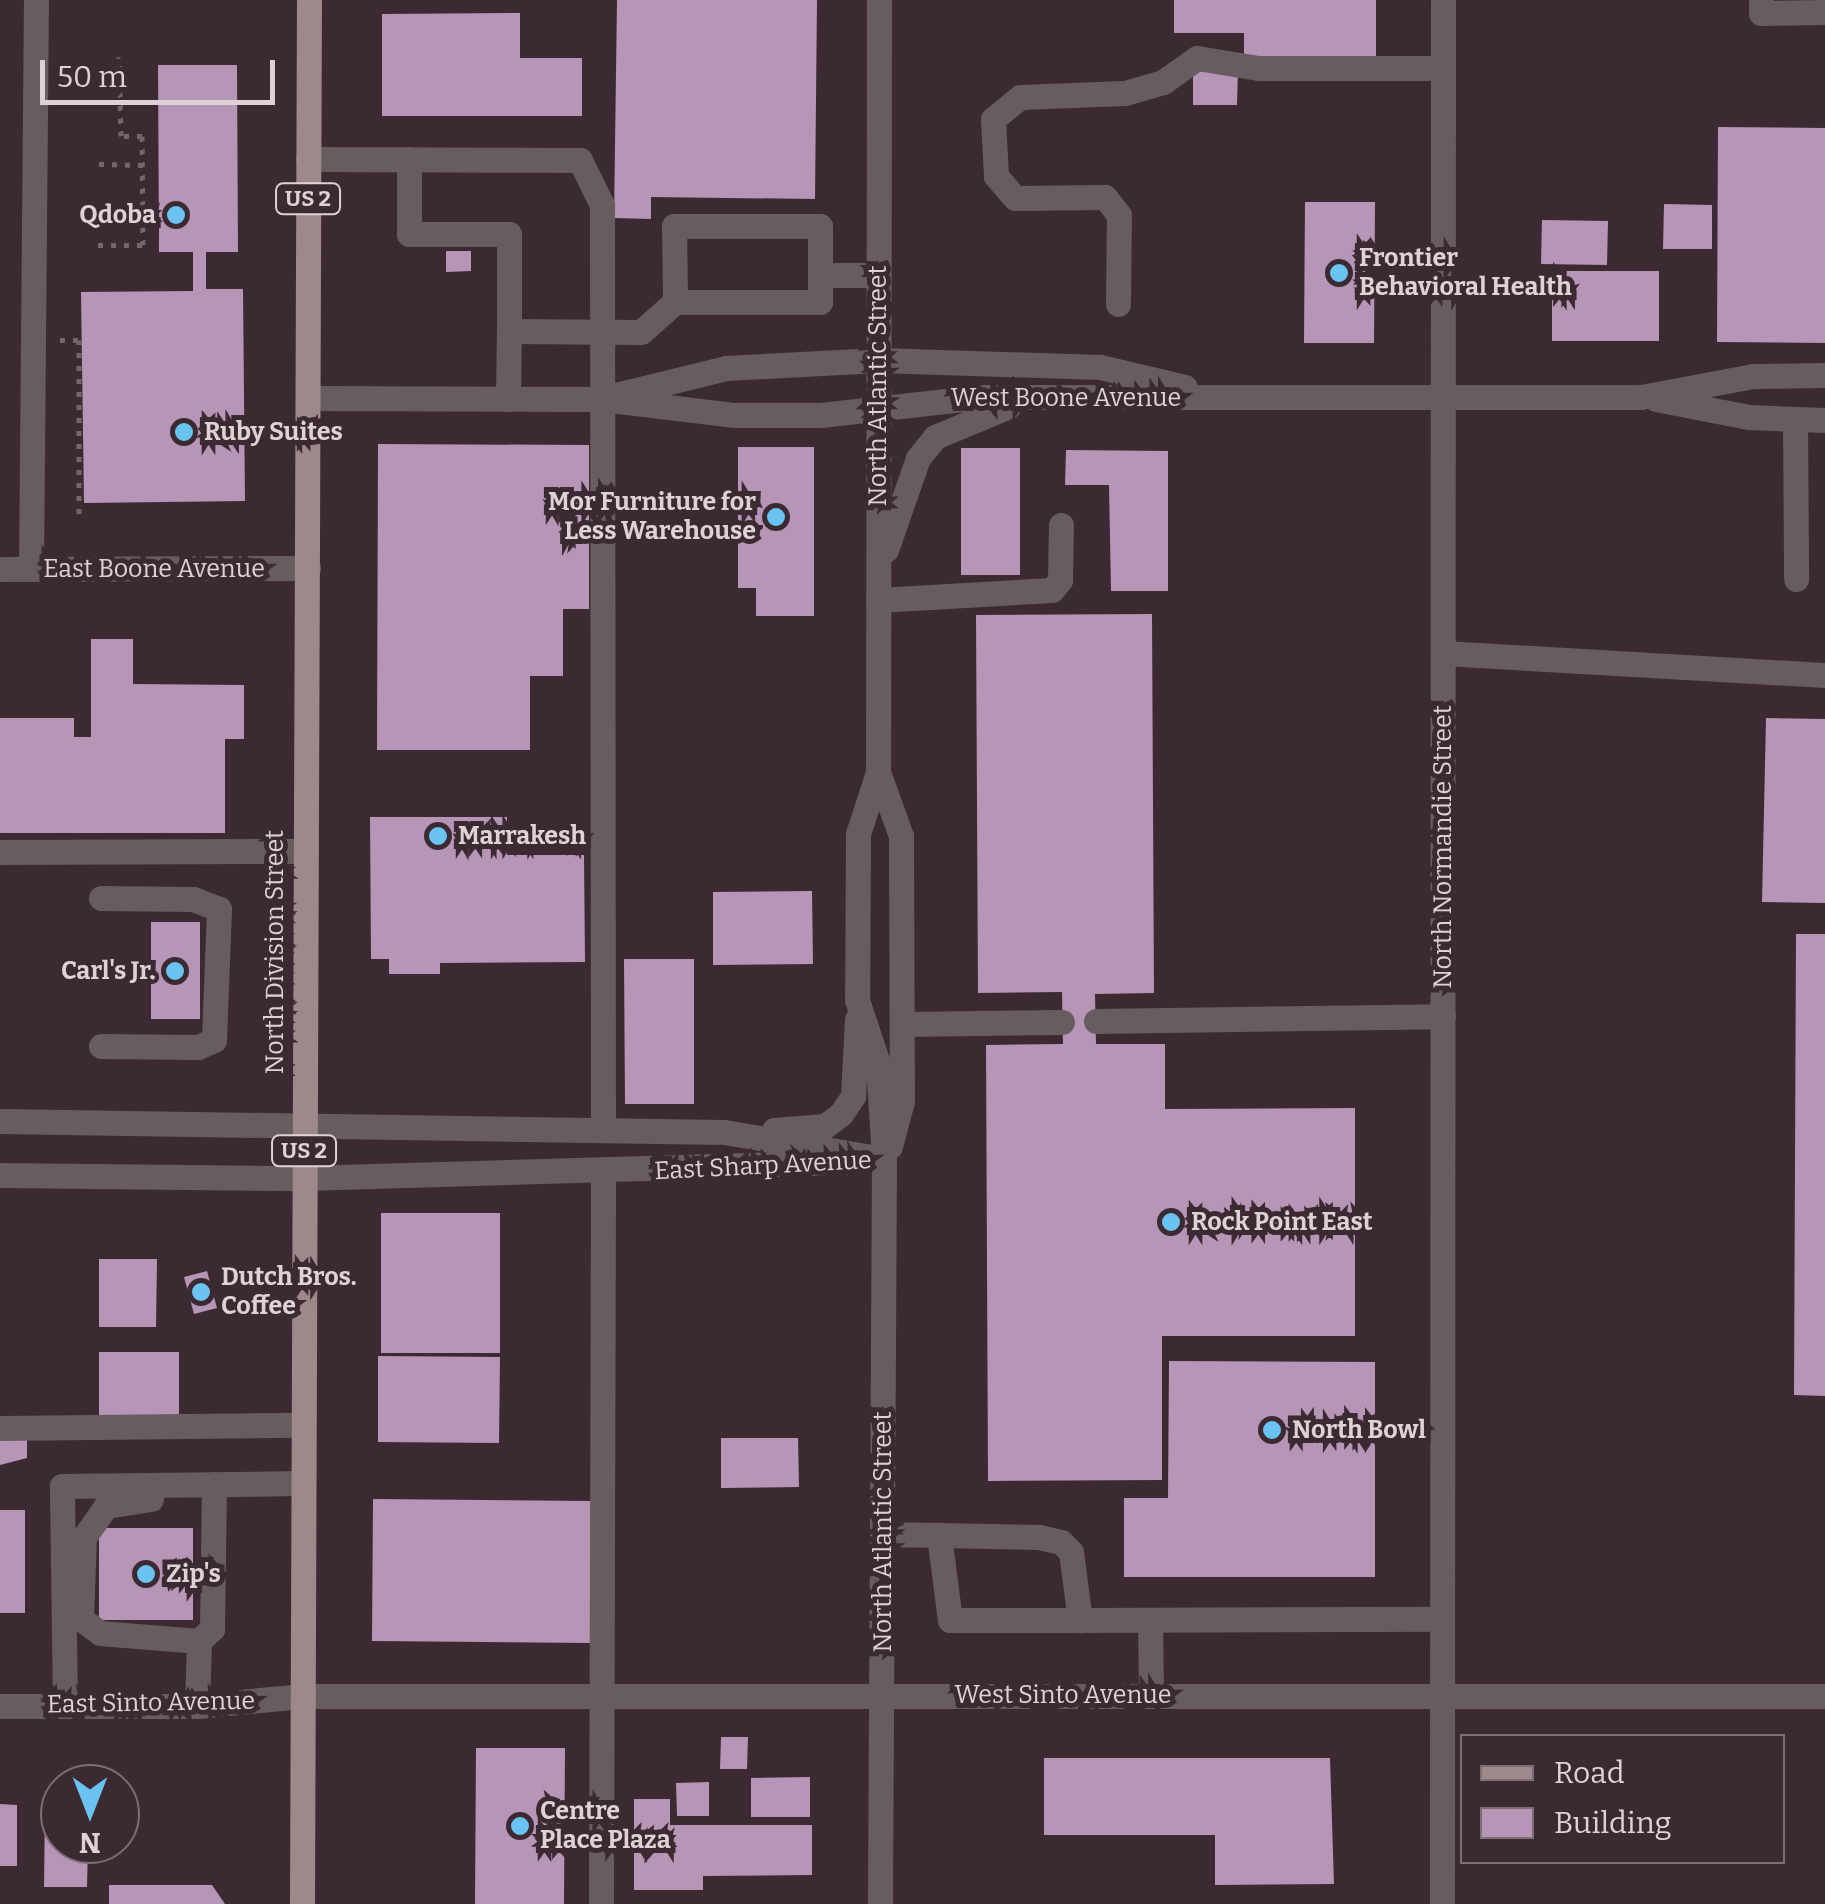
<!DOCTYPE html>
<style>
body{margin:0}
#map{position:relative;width:1825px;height:1904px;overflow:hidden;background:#3c2a32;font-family:Bitter,serif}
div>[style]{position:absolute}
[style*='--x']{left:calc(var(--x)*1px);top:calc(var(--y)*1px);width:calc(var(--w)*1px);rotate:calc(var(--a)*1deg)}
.building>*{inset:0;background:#b795b6}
.path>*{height:5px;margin-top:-2.5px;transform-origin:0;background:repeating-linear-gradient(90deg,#75656c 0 5px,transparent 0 13px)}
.minor>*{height:25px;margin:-12.5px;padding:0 12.5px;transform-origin:12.5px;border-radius:12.5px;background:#675d5e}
.major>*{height:25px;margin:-12.5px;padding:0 12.5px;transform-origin:12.5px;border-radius:12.5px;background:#9e898a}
.dots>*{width:28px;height:28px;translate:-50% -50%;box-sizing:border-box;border:5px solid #3c2a32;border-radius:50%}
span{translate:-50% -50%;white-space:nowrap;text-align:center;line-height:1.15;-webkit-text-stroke:10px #3c2a32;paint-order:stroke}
.shield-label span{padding:2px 8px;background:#3c2a32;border:2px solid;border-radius:8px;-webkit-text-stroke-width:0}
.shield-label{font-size:22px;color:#dfd2d7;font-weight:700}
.poi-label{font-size:25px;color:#dfd2d7;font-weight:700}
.right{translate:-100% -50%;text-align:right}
.left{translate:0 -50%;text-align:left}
.street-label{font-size:25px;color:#dfd2d7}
.legend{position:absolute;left:1460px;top:1734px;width:325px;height:130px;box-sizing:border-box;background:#3c2a32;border:2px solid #7d6d74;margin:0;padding:12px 18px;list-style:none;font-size:30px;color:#dfd2d7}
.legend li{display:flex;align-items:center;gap:20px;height:50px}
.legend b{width:50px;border:2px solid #7d6d74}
.north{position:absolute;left:40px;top:1764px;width:100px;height:100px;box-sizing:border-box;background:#3c2a32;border:2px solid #7d6d74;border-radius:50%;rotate:180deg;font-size:28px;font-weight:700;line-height:40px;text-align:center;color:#dfd2d7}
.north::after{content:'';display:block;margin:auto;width:35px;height:45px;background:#6bc3f2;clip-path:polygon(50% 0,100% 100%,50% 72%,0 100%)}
.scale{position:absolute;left:40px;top:60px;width:235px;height:45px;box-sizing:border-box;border:5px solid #dfd2d7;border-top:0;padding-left:12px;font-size:30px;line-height:35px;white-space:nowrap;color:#dfd2d7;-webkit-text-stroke:8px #3c2a32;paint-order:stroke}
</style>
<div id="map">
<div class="building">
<div style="clip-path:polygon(617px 0,817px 0,815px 199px,651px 197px,651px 219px,614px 218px)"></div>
<div style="clip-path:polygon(1174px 0,1376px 0,1376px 57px,1244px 57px,1244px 33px,1174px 33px)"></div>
<div style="clip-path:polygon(520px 13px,520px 58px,582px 58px,582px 116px,382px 116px,382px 14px)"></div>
<div style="clip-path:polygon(158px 65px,237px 65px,238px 252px,206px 252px,206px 289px,243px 289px,245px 501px,84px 503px,81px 292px,193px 291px,193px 252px,159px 252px)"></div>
<div style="clip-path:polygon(1193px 69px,1238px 69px,1237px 105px,1193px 105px)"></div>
<div style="clip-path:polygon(1718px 127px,1825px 128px,1825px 343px,1717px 342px)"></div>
<div style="clip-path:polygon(1305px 202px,1375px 202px,1374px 343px,1304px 343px)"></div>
<div style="clip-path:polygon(1664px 204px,1712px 205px,1712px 249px,1663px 249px)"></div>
<div style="clip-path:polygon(1542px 220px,1608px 221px,1607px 265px,1541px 264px)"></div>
<div style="clip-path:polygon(446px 251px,471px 251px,471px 271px,446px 272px)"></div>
<div style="clip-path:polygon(1552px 271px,1659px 271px,1659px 341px,1552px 341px)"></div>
<div style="clip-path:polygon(378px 444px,589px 445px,589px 609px,563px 609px,563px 676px,530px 676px,530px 750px,377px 750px)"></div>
<div style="clip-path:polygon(738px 447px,814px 447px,814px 616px,756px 616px,756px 588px,738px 588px)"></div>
<div style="clip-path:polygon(961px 448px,1020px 448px,1020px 575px,961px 575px)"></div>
<div style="clip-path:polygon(1066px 450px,1168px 451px,1168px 591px,1111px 591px,1109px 485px,1065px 485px)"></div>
<div style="clip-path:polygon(1152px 614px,1154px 993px,1095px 994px,1096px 1044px,1165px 1044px,1165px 1109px,1355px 1108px,1355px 1336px,1162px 1336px,1162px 1480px,988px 1481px,986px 1045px,1063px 1044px,1062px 992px,978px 993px,976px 615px)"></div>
<div style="clip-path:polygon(91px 639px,133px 639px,133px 684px,244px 685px,244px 739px,225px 739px,225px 833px,0 833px,0 718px,74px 718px,74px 737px,91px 737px)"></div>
<div style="clip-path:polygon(1766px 718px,1825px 719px,1825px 903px,1762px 902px)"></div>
<div style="clip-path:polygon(370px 817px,507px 817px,507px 855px,584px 855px,585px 962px,440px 963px,440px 974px,389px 974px,389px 959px,371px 959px)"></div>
<div style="clip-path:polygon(812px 891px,813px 964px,713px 965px,713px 892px)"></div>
<div style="clip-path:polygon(151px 922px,200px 922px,200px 1019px,151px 1019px)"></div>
<div style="clip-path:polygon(1796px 934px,1825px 934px,1825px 1396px,1794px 1395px)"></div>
<div style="clip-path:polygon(624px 959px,694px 959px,694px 1104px,625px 1104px)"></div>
<div style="clip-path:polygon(381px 1213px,500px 1213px,500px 1353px,381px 1353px)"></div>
<div style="clip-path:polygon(99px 1259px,157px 1259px,156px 1327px,99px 1327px)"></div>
<div style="clip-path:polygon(207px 1271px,217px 1308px,194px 1314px,184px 1277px)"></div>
<div style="clip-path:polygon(99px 1352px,179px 1352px,179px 1415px,99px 1415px)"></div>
<div style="clip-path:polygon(378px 1356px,500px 1357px,499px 1443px,378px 1442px)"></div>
<div style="clip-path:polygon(1169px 1361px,1375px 1362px,1375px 1577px,1124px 1577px,1124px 1498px,1168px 1498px)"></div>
<div style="clip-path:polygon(0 1438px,27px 1438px,27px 1458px,0 1465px)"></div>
<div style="clip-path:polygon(721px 1438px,798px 1438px,799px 1487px,721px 1488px)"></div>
<div style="clip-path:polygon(373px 1499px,591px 1501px,590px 1643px,372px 1641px)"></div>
<div style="clip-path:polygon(0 1510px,25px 1510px,25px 1613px,0 1613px)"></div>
<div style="clip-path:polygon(99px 1528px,193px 1528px,193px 1620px,99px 1620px)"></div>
<div style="clip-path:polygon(721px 1737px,748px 1737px,747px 1769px,720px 1769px)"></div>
<div style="clip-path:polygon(476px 1748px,565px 1748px,564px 1904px,475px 1904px)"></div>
<div style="clip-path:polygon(1044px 1758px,1330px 1758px,1334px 1884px,1215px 1885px,1215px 1835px,1044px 1835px)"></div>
<div style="clip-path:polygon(810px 1777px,810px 1817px,751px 1817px,751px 1778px)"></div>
<div style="clip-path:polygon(709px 1782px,709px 1816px,677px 1816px,676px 1783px)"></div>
<div style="clip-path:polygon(634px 1799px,670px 1799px,670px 1825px,812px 1825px,812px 1875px,703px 1876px,703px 1890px,634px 1890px)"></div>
<div style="clip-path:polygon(0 1804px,17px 1805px,17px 1866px,0 1866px)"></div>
<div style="clip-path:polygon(45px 1806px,60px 1806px,60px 1844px,88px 1844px,87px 1887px,44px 1887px)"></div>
<div style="clip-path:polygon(109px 1885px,212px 1885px,225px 1904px,109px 1904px)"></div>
</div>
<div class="path">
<div style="--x:99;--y:164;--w:43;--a:1.3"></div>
<div style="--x:98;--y:245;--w:45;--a:0"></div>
<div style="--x:143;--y:245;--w:109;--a:-90.5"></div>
<div style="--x:142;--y:136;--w:21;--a:180"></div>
<div style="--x:121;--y:136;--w:79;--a:-91.5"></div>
<div style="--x:60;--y:340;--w:19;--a:0"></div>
<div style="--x:79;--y:340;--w:178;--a:90"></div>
</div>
<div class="minor">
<div style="--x:879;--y:0;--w:772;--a:90.07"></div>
<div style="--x:878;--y:772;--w:65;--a:107.9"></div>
<div style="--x:858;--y:834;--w:166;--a:90.3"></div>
<div style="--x:857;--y:1000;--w:66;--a:71.6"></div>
<div style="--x:878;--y:1063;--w:96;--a:86.4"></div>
<div style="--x:884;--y:1159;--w:745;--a:90.31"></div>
<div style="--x:1761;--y:0;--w:13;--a:90"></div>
<div style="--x:1761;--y:13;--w:64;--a:-0.9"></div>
<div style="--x:308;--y:159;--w:272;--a:0.2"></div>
<div style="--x:580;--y:160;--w:50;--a:63.9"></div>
<div style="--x:602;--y:205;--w:925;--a:89.94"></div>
<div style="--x:409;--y:159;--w:75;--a:90"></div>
<div style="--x:409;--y:234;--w:100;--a:0"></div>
<div style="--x:509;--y:234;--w:97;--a:90"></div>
<div style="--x:509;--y:331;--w:132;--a:0.4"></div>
<div style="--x:641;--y:332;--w:45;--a:-41.4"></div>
<div style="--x:820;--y:275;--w:49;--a:-90"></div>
<div style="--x:820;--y:226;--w:146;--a:180"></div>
<div style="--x:674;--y:226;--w:76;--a:89.2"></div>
<div style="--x:675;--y:302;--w:145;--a:0"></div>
<div style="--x:820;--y:302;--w:27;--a:-90"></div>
<div style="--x:820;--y:275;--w:58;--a:0"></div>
<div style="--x:1118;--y:304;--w:89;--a:-89.4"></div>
<div style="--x:1119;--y:215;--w:23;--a:-128"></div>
<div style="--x:1105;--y:197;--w:90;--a:179.4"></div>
<div style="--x:1015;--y:198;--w:29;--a:-131"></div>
<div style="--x:996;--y:176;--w:57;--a:-93"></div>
<div style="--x:993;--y:119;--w:35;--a:-39"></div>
<div style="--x:1020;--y:97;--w:105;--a:-2.2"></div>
<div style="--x:1125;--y:93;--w:40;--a:-16"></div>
<div style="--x:1163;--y:82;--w:42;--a:-35.2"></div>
<div style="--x:1197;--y:58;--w:62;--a:9.3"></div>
<div style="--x:1258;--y:68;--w:185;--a:0"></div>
<div style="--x:616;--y:395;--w:113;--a:-13.8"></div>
<div style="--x:726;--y:368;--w:152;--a:-3"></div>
<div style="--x:878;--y:360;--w:222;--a:1.8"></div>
<div style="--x:1100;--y:367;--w:87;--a:13.2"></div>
<div style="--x:308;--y:398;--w:294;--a:0.2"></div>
<div style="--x:602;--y:399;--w:134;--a:6.9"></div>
<div style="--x:735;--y:415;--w:86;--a:0"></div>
<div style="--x:821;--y:415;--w:162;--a:-6.4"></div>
<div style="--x:982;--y:397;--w:659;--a:0"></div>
<div style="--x:1641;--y:397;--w:114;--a:-10.6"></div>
<div style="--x:1753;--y:376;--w:72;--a:-0.8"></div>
<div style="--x:508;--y:399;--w:68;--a:-89.2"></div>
<div style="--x:1656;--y:399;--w:95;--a:11"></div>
<div style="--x:1749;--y:417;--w:76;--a:2.3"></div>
<div style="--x:1795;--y:419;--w:160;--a:89.6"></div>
<div style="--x:886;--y:550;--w:97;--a:-70.8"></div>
<div style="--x:918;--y:458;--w:27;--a:-51"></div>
<div style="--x:935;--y:437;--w:80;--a:-22.7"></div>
<div style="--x:0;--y:569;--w:308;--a:-0.2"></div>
<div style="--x:31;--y:569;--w:569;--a:-89.5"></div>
<div style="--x:878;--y:600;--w:174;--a:-3.3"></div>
<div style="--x:1052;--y:590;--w:13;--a:-51"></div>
<div style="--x:1060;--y:580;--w:55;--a:-89"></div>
<div style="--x:1443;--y:653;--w:383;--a:3.3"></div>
<div style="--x:878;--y:772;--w:68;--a:70.2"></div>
<div style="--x:901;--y:836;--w:265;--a:89.8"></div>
<div style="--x:902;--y:1101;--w:47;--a:104.9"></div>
<div style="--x:0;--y:852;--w:305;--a:-0.2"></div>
<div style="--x:101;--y:898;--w:92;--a:0.6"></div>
<div style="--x:193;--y:899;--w:28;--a:21"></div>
<div style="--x:219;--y:909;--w:131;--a:92.2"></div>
<div style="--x:214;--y:1040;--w:17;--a:156"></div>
<div style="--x:198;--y:1047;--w:97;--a:-179.4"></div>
<div style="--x:1096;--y:1021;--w:347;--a:-0.8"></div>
<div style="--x:902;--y:1024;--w:160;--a:-0.7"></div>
<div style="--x:0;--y:1121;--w:724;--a:0.87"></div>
<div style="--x:724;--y:1132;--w:162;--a:9.6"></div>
<div style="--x:774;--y:1130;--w:51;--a:-4.5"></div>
<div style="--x:825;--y:1126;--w:20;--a:-37"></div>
<div style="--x:841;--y:1114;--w:22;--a:-56"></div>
<div style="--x:853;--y:1096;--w:77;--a:-87"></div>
<div style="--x:0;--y:1175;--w:304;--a:0.6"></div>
<div style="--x:304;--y:1178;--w:541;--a:-1.69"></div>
<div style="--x:0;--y:1428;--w:302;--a:-0.6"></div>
<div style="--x:151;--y:1499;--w:46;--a:171.2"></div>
<div style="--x:106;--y:1506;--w:38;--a:125"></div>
<div style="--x:84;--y:1537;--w:82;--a:92.1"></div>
<div style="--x:81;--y:1619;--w:24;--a:36"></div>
<div style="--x:100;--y:1633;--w:99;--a:4.6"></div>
<div style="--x:883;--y:1534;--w:156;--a:1.1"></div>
<div style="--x:1039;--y:1537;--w:23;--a:13"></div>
<div style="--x:1061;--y:1542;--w:14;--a:45"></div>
<div style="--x:1071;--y:1552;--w:69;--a:82.5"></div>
<div style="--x:1080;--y:1620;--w:130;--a:180"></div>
<div style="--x:950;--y:1620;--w:86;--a:-97.4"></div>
<div style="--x:1080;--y:1620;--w:362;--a:-0.2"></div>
<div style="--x:1150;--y:1620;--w:75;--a:89.2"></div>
<div style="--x:0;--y:1706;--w:197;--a:0"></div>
<div style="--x:197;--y:1706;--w:105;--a:-5.4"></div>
<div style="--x:302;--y:1696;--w:1523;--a:0"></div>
<div style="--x:65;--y:1706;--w:220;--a:-90.8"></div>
<div style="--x:62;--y:1486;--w:240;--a:-0.7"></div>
<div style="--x:197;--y:1706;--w:65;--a:-88.2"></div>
<div style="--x:199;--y:1641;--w:18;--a:-43"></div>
<div style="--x:212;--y:1629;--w:145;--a:-89.2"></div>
<div style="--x:601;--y:1904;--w:731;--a:-89.84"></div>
<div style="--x:1442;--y:1904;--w:1904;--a:-89.97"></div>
</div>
<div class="major">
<div style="--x:302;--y:1904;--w:1904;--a:-89.79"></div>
</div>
<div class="dots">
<div style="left:176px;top:215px;background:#6bc3f2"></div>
<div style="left:1339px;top:273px;background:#6bc3f2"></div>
<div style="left:184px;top:432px;background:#6bc3f2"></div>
<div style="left:776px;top:517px;background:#6bc3f2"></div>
<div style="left:438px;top:836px;background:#6bc3f2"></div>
<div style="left:175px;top:971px;background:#6bc3f2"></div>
<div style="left:1171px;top:1222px;background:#6bc3f2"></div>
<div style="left:201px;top:1292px;background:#6bc3f2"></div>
<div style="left:1272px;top:1430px;background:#6bc3f2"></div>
<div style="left:146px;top:1574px;background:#6bc3f2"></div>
<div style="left:520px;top:1826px;background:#6bc3f2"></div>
</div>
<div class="shield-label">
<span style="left:308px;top:199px">US 2</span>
<span style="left:304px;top:1151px">US 2</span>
</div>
<div class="poi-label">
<span class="right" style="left:156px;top:215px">Qdoba</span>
<span class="left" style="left:1359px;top:273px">Frontier<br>Behavioral Health</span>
<span class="left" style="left:204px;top:432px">Ruby Suites</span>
<span class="right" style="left:756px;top:517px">Mor Furniture for<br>Less Warehouse</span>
<span class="left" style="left:458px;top:836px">Marrakesh</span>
<span class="right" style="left:155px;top:971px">Carl's Jr.</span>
<span class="left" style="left:1191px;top:1222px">Rock Point East</span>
<span class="left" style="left:221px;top:1292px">Dutch Bros.<br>Coffee</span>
<span class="left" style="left:1292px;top:1430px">North Bowl</span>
<span class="left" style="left:166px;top:1574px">Zip's</span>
<span class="left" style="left:540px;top:1826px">Centre<br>Place Plaza</span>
</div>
<div class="street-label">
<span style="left:878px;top:386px;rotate:-90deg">North Atlantic Street</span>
<span style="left:1066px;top:398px">West Boone Avenue</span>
<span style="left:154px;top:569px">East Boone Avenue</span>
<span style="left:1443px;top:847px;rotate:-90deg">North Normandie Street</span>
<span style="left:275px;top:952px;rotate:-90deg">North Division Street</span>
<span style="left:763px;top:1166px;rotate:-3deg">East Sharp Avenue</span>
<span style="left:883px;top:1532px;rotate:-90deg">North Atlantic Street</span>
<span style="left:1063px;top:1695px">West Sinto Avenue</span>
<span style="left:151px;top:1703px;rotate:-1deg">East Sinto Avenue</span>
</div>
<ul class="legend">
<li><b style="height:12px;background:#9e898a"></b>Road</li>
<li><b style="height:28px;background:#b795b6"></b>Building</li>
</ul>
<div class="north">N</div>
<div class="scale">50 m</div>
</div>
